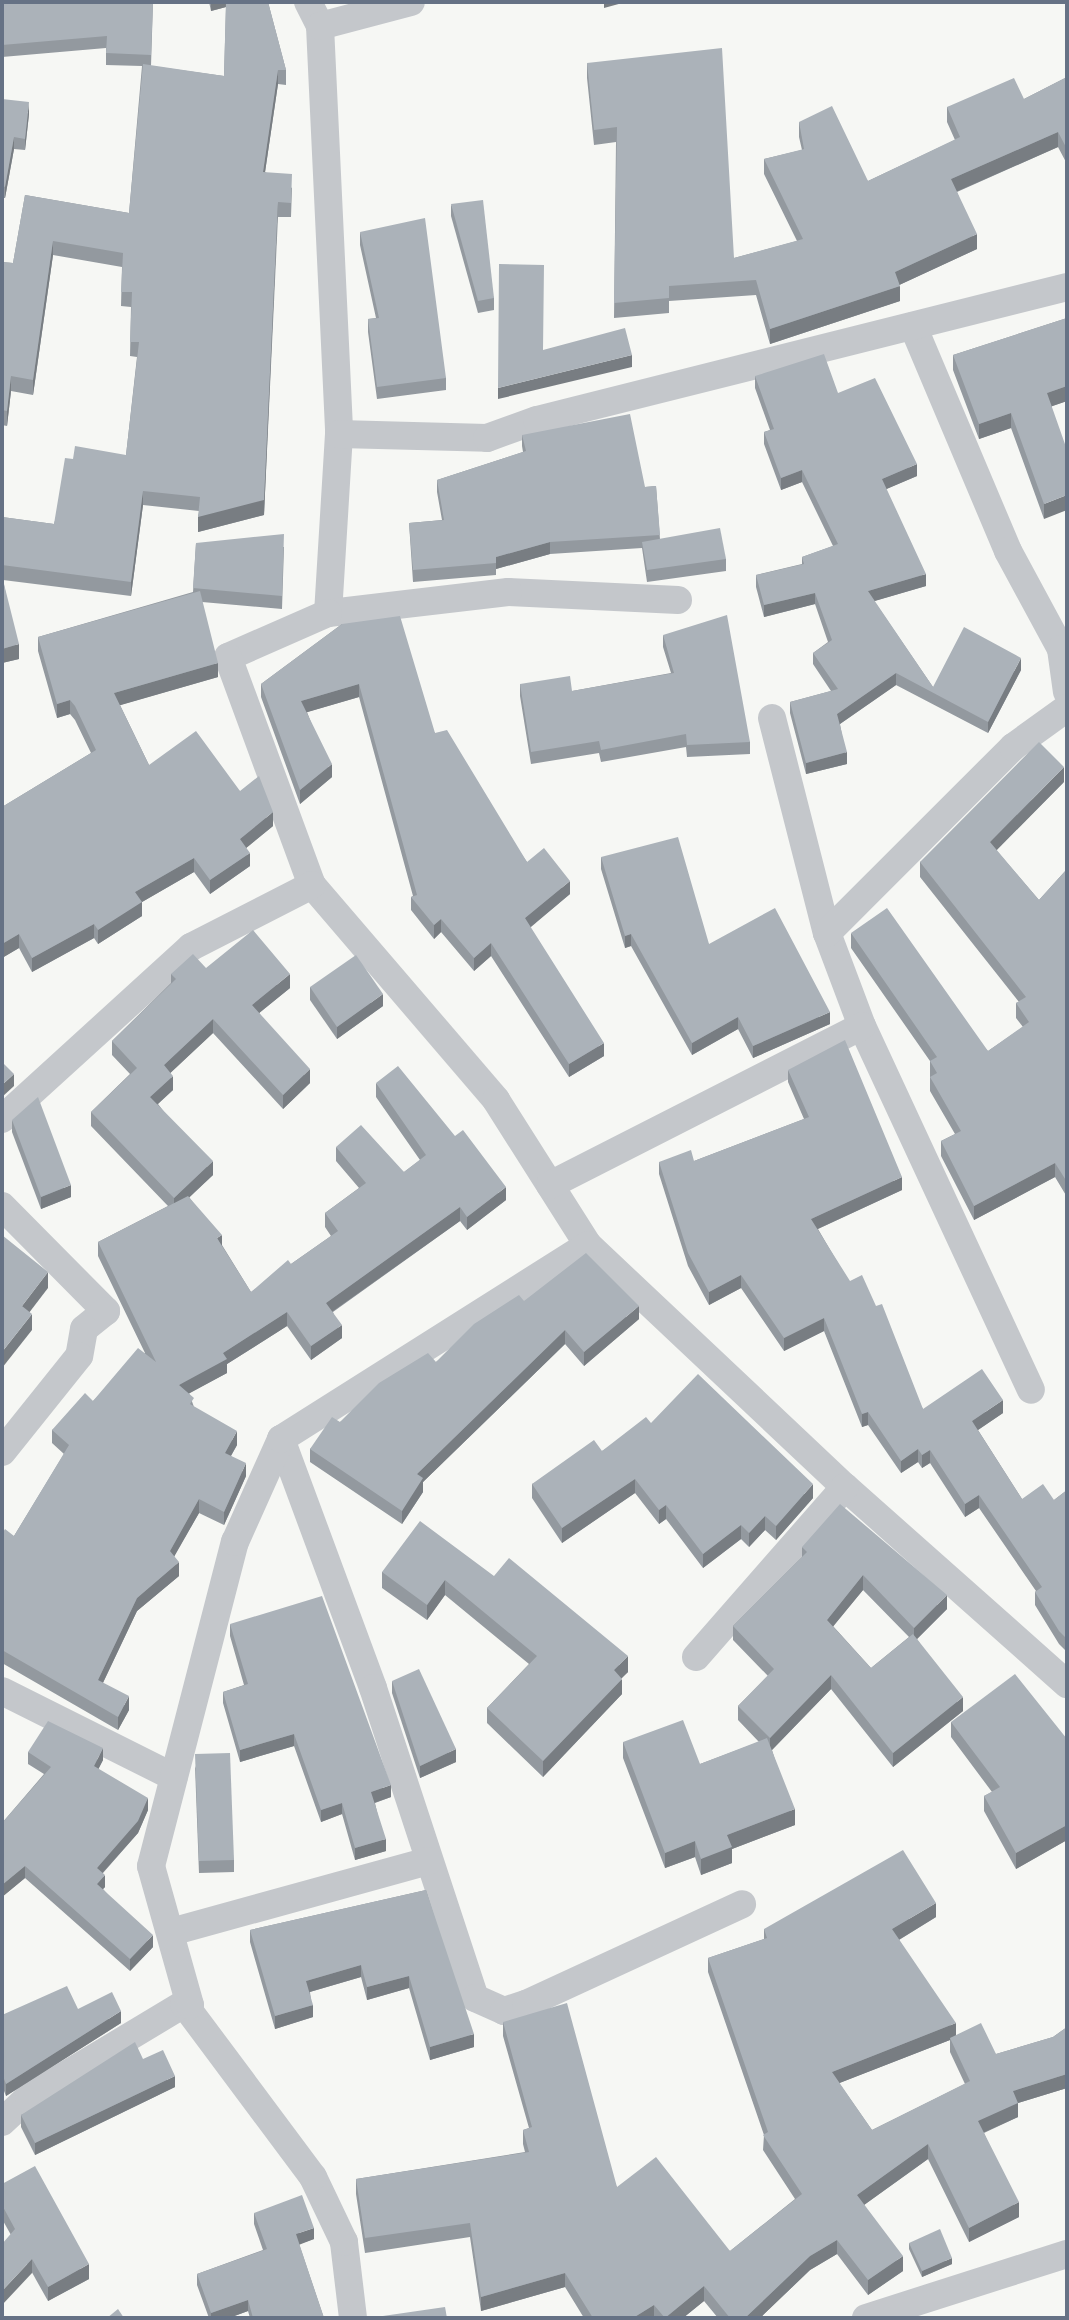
<!DOCTYPE html>
<style>
body{margin:0}
#map{position:relative;width:1069px;height:2320px;overflow:hidden;background:#f6f7f4;font-family:"Open Sans",sans-serif}
div>[style]{position:absolute}
[style*='--x']{left:calc(var(--x)*1px);top:calc(var(--y)*1px);width:calc(var(--w)*1px);rotate:calc(var(--a)*1deg)}
.street>*{height:28px;margin:-14px;padding:0 14px;transform-origin:14px;border-radius:14px;background:#c4c7cb}
.wall>*{inset:0;background:#93999f}
.shaded-wall>*{inset:0;background:#787d82}
.building>*{inset:0;background:#abb2b9}
span{translate:-50% -50%;white-space:nowrap;text-align:center;line-height:1.15;-webkit-text-stroke:7px #fff;paint-order:stroke}
.frame{position:absolute;inset:0;border:4px solid #667285;pointer-events:none}
</style>
<div id="map">
<div class="street">
<div style="--x:308;--y:2;--w:27;--a:63"></div>
<div style="--x:320;--y:26;--w:408;--a:87.3"></div>
<div style="--x:339;--y:434;--w:179;--a:93.5"></div>
<div style="--x:320;--y:26;--w:94;--a:-14.8"></div>
<div style="--x:913;--y:326;--w:244;--a:67.1"></div>
<div style="--x:1008;--y:551;--w:111;--a:61.6"></div>
<div style="--x:1061;--y:649;--w:43;--a:82.1"></div>
<div style="--x:339;--y:434;--w:148;--a:1.5"></div>
<div style="--x:487;--y:438;--w:53;--a:-19.8"></div>
<div style="--x:537;--y:420;--w:546;--a:-14.09"></div>
<div style="--x:678;--y:600;--w:170;--a:-177.3"></div>
<div style="--x:508;--y:592;--w:181;--a:173.3"></div>
<div style="--x:328;--y:613;--w:109;--a:156.3"></div>
<div style="--x:228;--y:657;--w:243;--a:69.8"></div>
<div style="--x:312;--y:885;--w:283;--a:49.4"></div>
<div style="--x:496;--y:1100;--w:172;--a:57.6"></div>
<div style="--x:588;--y:1245;--w:353;--a:43.3"></div>
<div style="--x:845;--y:1487;--w:297;--a:41.6"></div>
<div style="--x:772;--y:718;--w:222;--a:75.7"></div>
<div style="--x:827;--y:933;--w:99;--a:69.4"></div>
<div style="--x:862;--y:1026;--w:401;--a:65.1"></div>
<div style="--x:827;--y:933;--w:263;--a:-45"></div>
<div style="--x:1013;--y:747;--w:67;--a:-35.8"></div>
<div style="--x:2;--y:1119;--w:256;--a:-42.3"></div>
<div style="--x:191;--y:947;--w:136;--a:-27.1"></div>
<div style="--x:550;--y:1185;--w:350;--a:-27"></div>
<div style="--x:2;--y:1206;--w:148;--a:45.3"></div>
<div style="--x:106;--y:1311;--w:28;--a:141"></div>
<div style="--x:84;--y:1329;--w:27;--a:100"></div>
<div style="--x:79;--y:1356;--w:123;--a:128.7"></div>
<div style="--x:281;--y:1439;--w:265;--a:69.7"></div>
<div style="--x:373;--y:1688;--w:326;--a:71.8"></div>
<div style="--x:475;--y:1998;--w:32;--a:24"></div>
<div style="--x:504;--y:2011;--w:23;--a:-18"></div>
<div style="--x:526;--y:2004;--w:238;--a:-24.8"></div>
<div style="--x:696;--y:1657;--w:226;--a:-48.8"></div>
<div style="--x:2;--y:1691;--w:192;--a:26.6"></div>
<div style="--x:171;--y:1932;--w:267;--a:-15.4"></div>
<div style="--x:2;--y:2122;--w:37;--a:-43"></div>
<div style="--x:29;--y:2097;--w:181;--a:-31"></div>
<div style="--x:353;--y:2318;--w:77;--a:-96.8"></div>
<div style="--x:344;--y:2242;--w:72;--a:-115.5"></div>
<div style="--x:313;--y:2177;--w:216;--a:-126.7"></div>
<div style="--x:184;--y:2004;--w:6;--a:9"></div>
<div style="--x:190;--y:2005;--w:144;--a:-105.7"></div>
<div style="--x:151;--y:1866;--w:335;--a:-75.5"></div>
<div style="--x:235;--y:1542;--w:113;--a:-65.9"></div>
<div style="--x:281;--y:1439;--w:363;--a:-32.3"></div>
<div style="--x:866;--y:2318;--w:211;--a:-17.7"></div>
</div>
<div class="wall">
<div style="clip-path:polygon(2px 2px,153px 2px,151px 66px,224px 76px,226px 7px,211px 11px,209px 2px,268px 2px,286px 70px,286px 85px,278px 84px,265px 172px,292px 188px,291px 217px,278px 217px,264px 515px,198px 532px,199px 511px,143px 505px,131px 596px,3px 580px,19px 659px,2px 663px,2px 517px,54px 524px,73px 459px,126px 455px,137px 357px,130px 356px,131px 307px,121px 306px,122px 267px,53px 255px,33px 395px,11px 391px,7px 426px,2px 425px,2px 262px,13px 263px,25px 195px,129px 213px,142px 66px,106px 65px,106px 48px,2px 57px)"></div>
<div style="clip-path:polygon(587px 63px,734px 258px,797px 241px,764px 174px,764px 159px,802px 150px,799px 137px,799px 122px,868px 181px,955px 140px,947px 122px,947px 107px,1024px 99px,1067px 77px,1067px 164px,1058px 147px,957px 192px,977px 249px,899px 285px,900px 301px,770px 344px,756px 295px,669px 301px,669px 313px,614px 318px,616px 142px,594px 145px,587px 78px)"></div>
<div style="clip-path:polygon(2px 99px,29px 114px,25px 150px,14px 149px,5px 198px,2px 198px)"></div>
<div style="clip-path:polygon(451px 204px,494px 298px,494px 310px,478px 313px,451px 216px)"></div>
<div style="clip-path:polygon(360px 232px,446px 378px,446px 390px,377px 399px,368px 332px,368px 319px,376px 318px,360px 245px)"></div>
<div style="clip-path:polygon(1067px 318px,1067px 401px,1052px 406px,1044px 519px,1011px 428px,979px 439px,953px 370px,953px 355px)"></div>
<div style="clip-path:polygon(755px 376px,838px 393px,917px 476px,886px 489px,926px 586px,874px 601px,933px 687px,1021px 670px,988px 733px,896px 685px,840px 724px,847px 764px,806px 774px,790px 713px,790px 702px,831px 691px,813px 664px,813px 653px,828px 642px,815px 604px,764px 617px,756px 587px,756px 575px,802px 564px,802px 557px,833px 546px,802px 482px,781px 490px,764px 444px,764px 432px,770px 430px,755px 388px)"></div>
<div style="clip-path:polygon(522px 435px,645px 487px,656px 486px,660px 539px,726px 559px,726px 571px,647px 582px,642px 548px,550px 554px,496px 569px,496px 575px,413px 582px,409px 523px,442px 520px,437px 492px,437px 480px,523px 452px,522px 446px)"></div>
<div style="clip-path:polygon(196px 543px,284px 547px,282px 609px,202px 602px,218px 677px,120px 705px,149px 765px,240px 791px,273px 826px,246px 848px,250px 866px,210px 894px,194px 872px,142px 902px,142px 916px,98px 944px,94px 938px,32px 972px,19px 948px,2px 958px,2px 807px,91px 753px,75px 720px,70px 714px,57px 718px,38px 651px,38px 637px,193px 592px)"></div>
<div style="clip-path:polygon(342px 624px,435px 733px,527px 862px,570px 894px,530px 927px,604px 1056px,569px 1077px,491px 956px,474px 971px,441px 932px,434px 939px,411px 910px,411px 897px,413px 896px,359px 697px,307px 712px,332px 777px,300px 804px,261px 697px,261px 684px)"></div>
<div style="clip-path:polygon(663px 635px,750px 742px,750px 754px,687px 757px,686px 747px,601px 762px,599px 753px,531px 764px,520px 696px,520px 684px,572px 691px,671px 673px,663px 647px)"></div>
<div style="clip-path:polygon(1064px 782px,996px 850px,1039px 900px,1067px 869px,1067px 1197px,1055px 1177px,974px 1220px,941px 1156px,941px 1141px,955px 1134px,930px 1091px,930px 1061px,851px 948px,851px 933px,988px 1051px,1023px 1027px,1016px 1018px,1016px 1003px,1019px 1002px,920px 877px,920px 862px)"></div>
<div style="clip-path:polygon(601px 857px,709px 944px,830px 1024px,753px 1058px,738px 1029px,692px 1055px,631px 946px,625px 948px,601px 869px)"></div>
<div style="clip-path:polygon(206px 968px,290px 988px,259px 1013px,310px 1083px,283px 1109px,213px 1033px,170px 1073px,173px 1090px,158px 1104px,213px 1175px,189px 1197px,222px 1245px,251px 1292px,331px 1236px,325px 1227px,325px 1213px,359px 1188px,336px 1161px,336px 1147px,404px 1172px,420px 1160px,376px 1097px,376px 1083px,506px 1200px,467px 1230px,460px 1221px,333px 1312px,342px 1338px,311px 1360px,287px 1326px,227px 1364px,227px 1373px,189px 1393px,194px 1407px,237px 1445px,231px 1456px,246px 1476px,224px 1525px,199px 1513px,174px 1556px,179px 1576px,137px 1611px,103px 1683px,129px 1710px,118px 1730px,2px 1663px,2px 1534px,14px 1536px,64px 1454px,52px 1443px,52px 1430px,93px 1401px,145px 1353px,98px 1256px,98px 1242px,168px 1206px,91px 1126px,91px 1112px,130px 1074px,112px 1055px,112px 1041px,171px 983px,171px 974px)"></div>
<div style="clip-path:polygon(310px 987px,383px 1006px,337px 1039px,310px 1000px)"></div>
<div style="clip-path:polygon(788px 1070px,902px 1190px,818px 1229px,923px 1409px,1003px 1413px,978px 1430px,1022px 1499px,1054px 1500px,1067px 1490px,1067px 1652px,1059px 1644px,1035px 1605px,1035px 1592px,1036px 1591px,979px 1508px,965px 1517px,930px 1463px,922px 1468px,918px 1462px,901px 1473px,868px 1425px,862px 1427px,824px 1331px,784px 1351px,741px 1288px,709px 1305px,688px 1266px,659px 1174px,659px 1162px,694px 1161px,804px 1119px,788px 1082px)"></div>
<div style="clip-path:polygon(12px 1120px,71px 1197px,41px 1209px,12px 1132px)"></div>
<div style="clip-path:polygon(524px 1301px,639px 1319px,584px 1366px,565px 1344px,423px 1482px,423px 1492px,402px 1524px,310px 1462px,310px 1449px,340px 1422px,436px 1362px)"></div>
<div style="clip-path:polygon(651px 1423px,813px 1498px,776px 1540px,765px 1530px,749px 1547px,741px 1539px,703px 1568px,666px 1519px,659px 1524px,635px 1493px,562px 1543px,532px 1498px,532px 1484px,602px 1451px)"></div>
<div style="clip-path:polygon(evenodd,802px 1547px,947px 1609px,917px 1639px,963px 1711px,893px 1767px,831px 1689px,772px 1750px,795px 1825px,732px 1849px,732px 1863px,701px 1875px,695px 1857px,665px 1868px,623px 1758px,623px 1742px,700px 1764px,759px 1742px,738px 1720px,738px 1706px,768px 1676px,733px 1640px,733px 1626px,802px 1557px,802px 1547px,863px 1590px,909px 1637px,871px 1668px,833px 1626px,863px 1590px)"></div>
<div style="clip-path:polygon(382px 1572px,494px 1576px,628px 1672px,621px 1678px,622px 1694px,543px 1777px,487px 1723px,487px 1708px,529px 1664px,445px 1595px,427px 1620px,382px 1588px)"></div>
<div style="clip-path:polygon(230px 1624px,391px 1797px,375px 1803px,386px 1851px,355px 1860px,342px 1814px,321px 1822px,294px 1746px,240px 1762px,223px 1703px,223px 1692px,244px 1685px,230px 1636px)"></div>
<div style="clip-path:polygon(392px 1681px,456px 1762px,420px 1778px,392px 1693px)"></div>
<div style="clip-path:polygon(951px 1722px,1067px 1739px,1067px 1840px,1016px 1869px,984px 1811px,984px 1796px,992px 1792px,951px 1737px)"></div>
<div style="clip-path:polygon(28px 1752px,103px 1760px,98px 1769px,148px 1810px,138px 1833px,103px 1873px,105px 1887px,103px 1889px,153px 1947px,130px 1971px,25px 1878px,2px 1897px,2px 1823px,44px 1774px,28px 1764px)"></div>
<div style="clip-path:polygon(195px 1766px,234px 1860px,234px 1872px,199px 1873px)"></div>
<div style="clip-path:polygon(426px 1890px,474px 2047px,430px 2060px,409px 1988px,367px 2000px,361px 1977px,310px 1992px,313px 2017px,275px 2029px,250px 1942px,250px 1930px)"></div>
<div style="clip-path:polygon(evenodd,936px 1917px,899px 1940px,956px 2035px,996px 2054px,1053px 2037px,1067px 2027px,1067px 2088px,1018px 2103px,1018px 2117px,984px 2133px,1019px 2217px,969px 2242px,928px 2159px,864px 2205px,903px 2271px,868px 2295px,837px 2254px,810px 2270px,760px 2318px,718px 2318px,704px 2301px,683px 2318px,584px 2318px,565px 2287px,481px 2311px,470px 2237px,365px 2253px,356px 2194px,356px 2179px,525px 2152px,523px 2144px,523px 2130px,529px 2128px,503px 2036px,503px 2022px,617px 2187px,730px 2251px,795px 2199px,763px 2150px,764px 2135px,708px 1972px,708px 1958px,764px 1939px,764px 1929px,936px 1917px,950px 2040px,950px 2052px,965px 2084px,872px 2130px,839px 2083px,950px 2040px)"></div>
<div style="clip-path:polygon(78px 2009px,121px 2023px,6px 2096px,4px 2091px,2px 2091px,2px 2015px)"></div>
<div style="clip-path:polygon(143px 2059px,175px 2087px,35px 2155px,21px 2127px,21px 2115px)"></div>
<div style="clip-path:polygon(2px 2184px,89px 2279px,48px 2301px,2px 2219px)"></div>
<div style="clip-path:polygon(254px 2213px,314px 2239px,299px 2244px,324px 2318px,250px 2318px,248px 2311px,229px 2318px,209px 2318px,197px 2285px,197px 2274px,263px 2250px,254px 2224px)"></div>
<div style="clip-path:polygon(909px 2243px,952px 2264px,922px 2277px,909px 2249px)"></div>
</div>
<div class="shaded-wall">
<div style="clip-path:polygon(211px 2px,226px 2px,226px 7px,211px 11px)"></div>
<div style="clip-path:polygon(604px 2px,626px 2px,604px 8px)"></div>
<div style="clip-path:polygon(278px 70px,278px 84px,263px 186px,263px 172px)"></div>
<div style="clip-path:polygon(29px 102px,29px 114px,25px 150px,25px 139px)"></div>
<div style="clip-path:polygon(1058px 132px,1058px 147px,951px 194px,951px 179px)"></div>
<div style="clip-path:polygon(14px 137px,14px 149px,5px 198px,5px 187px)"></div>
<div style="clip-path:polygon(278px 202px,264px 515px,198px 532px,198px 517px)"></div>
<div style="clip-path:polygon(977px 234px,977px 249px,895px 287px,895px 272px)"></div>
<div style="clip-path:polygon(53px 241px,53px 255px,33px 395px,33px 380px)"></div>
<div style="clip-path:polygon(900px 286px,900px 301px,770px 344px,770px 329px)"></div>
<div style="clip-path:polygon(632px 355px,632px 367px,498px 399px,498px 388px)"></div>
<div style="clip-path:polygon(11px 376px,11px 391px,7px 426px,7px 411px)"></div>
<div style="clip-path:polygon(1067px 386px,1067px 401px,1047px 408px,1047px 393px)"></div>
<div style="clip-path:polygon(1011px 413px,1011px 428px,979px 439px,979px 424px)"></div>
<div style="clip-path:polygon(917px 464px,917px 476px,882px 491px,882px 479px)"></div>
<div style="clip-path:polygon(802px 470px,802px 482px,781px 490px,781px 478px)"></div>
<div style="clip-path:polygon(143px 491px,143px 505px,131px 596px,131px 582px)"></div>
<div style="clip-path:polygon(1067px 495px,1067px 510px,1044px 519px,1044px 504px)"></div>
<div style="clip-path:polygon(550px 542px,550px 554px,496px 569px,496px 557px)"></div>
<div style="clip-path:polygon(926px 574px,926px 586px,868px 603px,868px 591px)"></div>
<div style="clip-path:polygon(815px 593px,815px 604px,764px 617px,764px 605px)"></div>
<div style="clip-path:polygon(19px 644px,19px 659px,2px 663px,2px 649px)"></div>
<div style="clip-path:polygon(1021px 658px,1021px 670px,988px 733px,988px 722px)"></div>
<div style="clip-path:polygon(218px 663px,218px 677px,114px 707px,114px 693px)"></div>
<div style="clip-path:polygon(896px 673px,896px 685px,837px 726px,837px 714px)"></div>
<div style="clip-path:polygon(359px 684px,359px 697px,301px 714px,301px 701px)"></div>
<div style="clip-path:polygon(70px 700px,70px 714px,57px 718px,57px 704px)"></div>
<div style="clip-path:polygon(847px 752px,847px 764px,806px 774px,806px 763px)"></div>
<div style="clip-path:polygon(332px 764px,332px 777px,300px 804px,300px 790px)"></div>
<div style="clip-path:polygon(1064px 767px,1064px 782px,990px 857px,990px 842px)"></div>
<div style="clip-path:polygon(273px 812px,273px 826px,240px 853px,240px 839px)"></div>
<div style="clip-path:polygon(250px 853px,250px 866px,210px 894px,210px 880px)"></div>
<div style="clip-path:polygon(194px 858px,194px 872px,142px 902px,142px 916px,98px 944px,98px 930px,135px 892px)"></div>
<div style="clip-path:polygon(570px 881px,570px 894px,525px 932px,525px 918px)"></div>
<div style="clip-path:polygon(441px 919px,441px 932px,434px 939px,434px 925px)"></div>
<div style="clip-path:polygon(94px 924px,94px 938px,32px 972px,32px 958px)"></div>
<div style="clip-path:polygon(19px 934px,19px 948px,2px 958px,2px 944px)"></div>
<div style="clip-path:polygon(631px 934px,631px 946px,625px 948px,625px 936px)"></div>
<div style="clip-path:polygon(491px 943px,491px 956px,474px 971px,474px 958px)"></div>
<div style="clip-path:polygon(290px 974px,290px 988px,252px 1019px,252px 1005px)"></div>
<div style="clip-path:polygon(383px 994px,383px 1006px,337px 1039px,337px 1027px)"></div>
<div style="clip-path:polygon(830px 1012px,830px 1024px,753px 1058px,753px 1046px)"></div>
<div style="clip-path:polygon(738px 1017px,738px 1029px,692px 1055px,692px 1043px)"></div>
<div style="clip-path:polygon(213px 1019px,213px 1033px,164px 1079px,164px 1065px)"></div>
<div style="clip-path:polygon(604px 1043px,604px 1056px,569px 1077px,569px 1064px)"></div>
<div style="clip-path:polygon(310px 1069px,310px 1083px,283px 1109px,283px 1095px)"></div>
<div style="clip-path:polygon(14px 1074px,14px 1086px,2px 1097px,2px 1085px)"></div>
<div style="clip-path:polygon(173px 1076px,173px 1090px,150px 1111px,150px 1097px)"></div>
<div style="clip-path:polygon(213px 1161px,213px 1175px,174px 1212px,174px 1198px)"></div>
<div style="clip-path:polygon(1055px 1163px,1055px 1177px,974px 1220px,974px 1206px)"></div>
<div style="clip-path:polygon(902px 1177px,902px 1190px,811px 1232px,811px 1219px)"></div>
<div style="clip-path:polygon(71px 1185px,71px 1197px,41px 1209px,41px 1197px)"></div>
<div style="clip-path:polygon(506px 1187px,506px 1200px,467px 1230px,467px 1217px)"></div>
<div style="clip-path:polygon(460px 1207px,460px 1221px,326px 1316px,326px 1303px)"></div>
<div style="clip-path:polygon(222px 1235px,222px 1248px,217px 1238px)"></div>
<div style="clip-path:polygon(48px 1272px,48px 1288px,22px 1322px,22px 1306px)"></div>
<div style="clip-path:polygon(741px 1275px,741px 1288px,709px 1305px,709px 1292px)"></div>
<div style="clip-path:polygon(639px 1306px,639px 1319px,584px 1366px,584px 1352px)"></div>
<div style="clip-path:polygon(287px 1312px,287px 1326px,227px 1364px,227px 1373px,179px 1399px,179px 1385px,223px 1353px)"></div>
<div style="clip-path:polygon(32px 1314px,32px 1330px,2px 1368px,2px 1352px)"></div>
<div style="clip-path:polygon(824px 1318px,824px 1331px,784px 1351px,784px 1338px)"></div>
<div style="clip-path:polygon(342px 1325px,342px 1338px,311px 1360px,311px 1346px)"></div>
<div style="clip-path:polygon(565px 1330px,565px 1344px,423px 1482px,423px 1492px,402px 1524px,402px 1511px,417px 1474px)"></div>
<div style="clip-path:polygon(1003px 1400px,1003px 1413px,972px 1434px,972px 1421px)"></div>
<div style="clip-path:polygon(868px 1412px,868px 1425px,862px 1427px,862px 1414px)"></div>
<div style="clip-path:polygon(237px 1431px,237px 1445px,225px 1466px,225px 1453px)"></div>
<div style="clip-path:polygon(918px 1449px,918px 1462px,901px 1473px,901px 1461px)"></div>
<div style="clip-path:polygon(930px 1450px,930px 1463px,922px 1468px,922px 1455px)"></div>
<div style="clip-path:polygon(246px 1463px,246px 1476px,224px 1525px,224px 1512px)"></div>
<div style="clip-path:polygon(635px 1479px,635px 1493px,562px 1543px,562px 1528px)"></div>
<div style="clip-path:polygon(813px 1484px,813px 1498px,776px 1540px,776px 1526px)"></div>
<div style="clip-path:polygon(979px 1495px,979px 1508px,965px 1517px,965px 1504px)"></div>
<div style="clip-path:polygon(199px 1499px,199px 1513px,170px 1564px,170px 1551px)"></div>
<div style="clip-path:polygon(666px 1505px,666px 1519px,659px 1524px,659px 1510px)"></div>
<div style="clip-path:polygon(765px 1516px,765px 1530px,749px 1547px,749px 1533px)"></div>
<div style="clip-path:polygon(741px 1525px,741px 1539px,703px 1568px,703px 1554px)"></div>
<div style="clip-path:polygon(179px 1562px,179px 1576px,137px 1611px,98px 1693px,98px 1680px,137px 1598px)"></div>
<div style="clip-path:polygon(863px 1575px,863px 1590px,827px 1634px,827px 1620px)"></div>
<div style="clip-path:polygon(445px 1580px,445px 1595px,427px 1620px,427px 1605px)"></div>
<div style="clip-path:polygon(947px 1595px,947px 1609px,914px 1642px,914px 1628px)"></div>
<div style="clip-path:polygon(628px 1656px,628px 1672px,614px 1686px,614px 1670px)"></div>
<div style="clip-path:polygon(831px 1675px,831px 1689px,770px 1752px,770px 1738px)"></div>
<div style="clip-path:polygon(622px 1679px,622px 1694px,543px 1777px,543px 1761px)"></div>
<div style="clip-path:polygon(129px 1696px,129px 1710px,118px 1730px,118px 1717px)"></div>
<div style="clip-path:polygon(963px 1697px,963px 1711px,893px 1767px,893px 1753px)"></div>
<div style="clip-path:polygon(294px 1734px,294px 1746px,240px 1762px,240px 1750px)"></div>
<div style="clip-path:polygon(103px 1748px,103px 1760px,94px 1778px,94px 1766px)"></div>
<div style="clip-path:polygon(456px 1749px,456px 1762px,420px 1778px,420px 1766px)"></div>
<div style="clip-path:polygon(391px 1785px,391px 1797px,371px 1804px,371px 1792px)"></div>
<div style="clip-path:polygon(148px 1798px,148px 1810px,138px 1833px,97px 1879px,97px 1868px)"></div>
<div style="clip-path:polygon(342px 1803px,342px 1814px,321px 1822px,321px 1810px)"></div>
<div style="clip-path:polygon(795px 1809px,795px 1825px,732px 1849px,732px 1863px,701px 1875px,701px 1859px,727px 1835px)"></div>
<div style="clip-path:polygon(1067px 1825px,1067px 1840px,1016px 1869px,1016px 1853px)"></div>
<div style="clip-path:polygon(386px 1839px,386px 1851px,355px 1860px,355px 1848px)"></div>
<div style="clip-path:polygon(695px 1841px,695px 1857px,665px 1868px,665px 1853px)"></div>
<div style="clip-path:polygon(25px 1866px,25px 1878px,2px 1897px,2px 1885px)"></div>
<div style="clip-path:polygon(105px 1875px,105px 1887px,97px 1895px,97px 1884px)"></div>
<div style="clip-path:polygon(936px 1903px,936px 1917px,892px 1944px,892px 1929px)"></div>
<div style="clip-path:polygon(153px 1935px,153px 1947px,130px 1971px,130px 1959px)"></div>
<div style="clip-path:polygon(361px 1965px,361px 1977px,306px 1993px,306px 1981px)"></div>
<div style="clip-path:polygon(409px 1976px,409px 1988px,367px 2000px,367px 1987px)"></div>
<div style="clip-path:polygon(313px 2005px,313px 2017px,275px 2029px,275px 2016px)"></div>
<div style="clip-path:polygon(121px 2011px,121px 2023px,6px 2096px,6px 2084px)"></div>
<div style="clip-path:polygon(956px 2023px,956px 2037px,950px 2038px,950px 2040px,832px 2086px,832px 2072px)"></div>
<div style="clip-path:polygon(474px 2034px,474px 2047px,430px 2060px,430px 2047px)"></div>
<div style="clip-path:polygon(1067px 2074px,1067px 2088px,1018px 2103px,1018px 2117px,978px 2135px,978px 2121px,1013px 2091px)"></div>
<div style="clip-path:polygon(175px 2076px,175px 2087px,35px 2155px,35px 2143px)"></div>
<div style="clip-path:polygon(2px 2079px,4px 2079px,4px 2091px,2px 2091px)"></div>
<div style="clip-path:polygon(928px 2144px,928px 2159px,857px 2210px,857px 2195px)"></div>
<div style="clip-path:polygon(1019px 2202px,1019px 2217px,969px 2242px,969px 2228px)"></div>
<div style="clip-path:polygon(314px 2228px,314px 2239px,296px 2246px,296px 2234px)"></div>
<div style="clip-path:polygon(837px 2240px,837px 2254px,810px 2270px,760px 2318px,745px 2318px,810px 2256px)"></div>
<div style="clip-path:polygon(903px 2256px,903px 2271px,868px 2295px,868px 2280px)"></div>
<div style="clip-path:polygon(952px 2258px,952px 2264px,922px 2277px,922px 2271px)"></div>
<div style="clip-path:polygon(32px 2259px,32px 2273px,2px 2305px,2px 2291px)"></div>
<div style="clip-path:polygon(89px 2264px,89px 2279px,48px 2301px,48px 2287px)"></div>
<div style="clip-path:polygon(565px 2273px,565px 2287px,481px 2311px,481px 2297px)"></div>
<div style="clip-path:polygon(704px 2286px,704px 2301px,683px 2318px,665px 2318px)"></div>
<div style="clip-path:polygon(248px 2300px,248px 2311px,229px 2318px,211px 2318px,211px 2313px)"></div>
<div style="clip-path:polygon(654px 2305px,654px 2318px,633px 2318px)"></div>
</div>
<div class="building">
<div style="clip-path:polygon(2px 2px,153px 2px,151px 55px,106px 53px,107px 36px,2px 45px)"></div>
<div style="clip-path:polygon(226px 2px,268px 2px,286px 70px,278px 70px,263px 172px,292px 174px,291px 203px,278px 202px,264px 500px,198px 517px,200px 497px,143px 491px,131px 582px,2px 565px,2px 517px,54px 524px,65px 458px,73px 459px,75px 446px,126px 455px,139px 342px,130px 342px,132px 292px,121px 292px,123px 253px,53px 241px,33px 380px,11px 376px,7px 411px,2px 410px,2px 262px,13px 263px,25px 195px,129px 213px,143px 64px,224px 76px)"></div>
<div style="clip-path:polygon(722px 48px,734px 258px,803px 239px,764px 159px,804px 149px,799px 122px,832px 106px,868px 181px,960px 137px,947px 107px,1014px 78px,1024px 99px,1067px 77px,1067px 149px,1058px 132px,951px 179px,977px 234px,895px 272px,900px 286px,770px 329px,756px 280px,669px 286px,669px 298px,614px 303px,617px 127px,594px 130px,587px 63px)"></div>
<div style="clip-path:polygon(2px 99px,29px 102px,25px 139px,14px 137px,5px 187px,2px 186px)"></div>
<div style="clip-path:polygon(483px 200px,494px 298px,478px 301px,451px 204px)"></div>
<div style="clip-path:polygon(425px 218px,446px 378px,377px 387px,368px 319px,379px 318px,360px 232px)"></div>
<div style="clip-path:polygon(499px 264px,544px 265px,543px 350px,625px 328px,632px 355px,498px 388px)"></div>
<div style="clip-path:polygon(1067px 318px,1067px 386px,1047px 393px,1066px 447px,1067px 447px,1067px 495px,1044px 504px,1011px 413px,979px 424px,953px 355px)"></div>
<div style="clip-path:polygon(824px 354px,838px 393px,875px 378px,917px 464px,882px 479px,926px 574px,868px 591px,933px 687px,964px 627px,1021px 658px,988px 722px,896px 673px,837px 714px,847px 752px,806px 763px,790px 702px,838px 689px,813px 653px,832px 640px,815px 593px,764px 605px,756px 575px,804px 564px,802px 557px,838px 544px,802px 470px,781px 478px,764px 432px,774px 429px,755px 376px)"></div>
<div style="clip-path:polygon(630px 414px,645px 487px,656px 486px,660px 535px,550px 542px,496px 557px,496px 563px,413px 570px,409px 523px,444px 520px,437px 480px,526px 451px,522px 435px)"></div>
<div style="clip-path:polygon(720px 528px,726px 559px,647px 570px,642px 542px)"></div>
<div style="clip-path:polygon(284px 534px,282px 596px,193px 588px,196px 543px)"></div>
<div style="clip-path:polygon(2px 576px,19px 644px,2px 649px)"></div>
<div style="clip-path:polygon(200px 591px,218px 663px,114px 693px,149px 765px,196px 731px,240px 791px,259px 776px,273px 812px,240px 839px,250px 853px,210px 880px,194px 858px,135px 892px,142px 902px,98px 930px,94px 924px,32px 958px,19px 934px,2px 944px,2px 807px,96px 750px,75px 706px,70px 700px,57px 704px,38px 637px)"></div>
<div style="clip-path:polygon(727px 615px,750px 742px,687px 745px,686px 734px,601px 750px,599px 741px,531px 752px,520px 684px,570px 676px,572px 691px,674px 673px,663px 635px)"></div>
<div style="clip-path:polygon(400px 616px,435px 733px,447px 730px,527px 862px,544px 848px,570px 881px,525px 918px,604px 1043px,569px 1064px,491px 943px,474px 958px,441px 919px,434px 925px,411px 897px,417px 895px,359px 684px,301px 701px,332px 764px,300px 790px,261px 684px,342px 624px)"></div>
<div style="clip-path:polygon(1039px 742px,1064px 767px,990px 842px,1039px 900px,1067px 869px,1067px 1182px,1055px 1163px,974px 1206px,941px 1141px,961px 1131px,930px 1077px,937px 1073px,930px 1061px,937px 1057px,851px 933px,887px 908px,988px 1051px,1029px 1022px,1016px 1003px,1026px 997px,920px 862px)"></div>
<div style="clip-path:polygon(678px 837px,709px 944px,775px 908px,830px 1012px,753px 1046px,738px 1017px,692px 1043px,631px 934px,625px 936px,601px 857px)"></div>
<div style="clip-path:polygon(253px 930px,290px 974px,252px 1005px,310px 1069px,283px 1095px,213px 1019px,164px 1065px,173px 1076px,150px 1097px,213px 1161px,174px 1198px,91px 1112px,137px 1068px,112px 1041px,176px 979px,171px 974px,193px 954px,206px 968px)"></div>
<div style="clip-path:polygon(356px 955px,383px 994px,337px 1027px,310px 987px)"></div>
<div style="clip-path:polygon(845px 1040px,902px 1177px,811px 1219px,850px 1281px,862px 1275px,876px 1306px,882px 1304px,923px 1409px,982px 1369px,1003px 1400px,972px 1421px,1022px 1499px,1043px 1484px,1054px 1500px,1067px 1490px,1067px 1639px,1059px 1631px,1035px 1592px,1042px 1587px,979px 1495px,965px 1504px,930px 1450px,922px 1455px,918px 1449px,901px 1461px,868px 1412px,862px 1414px,824px 1318px,784px 1338px,741px 1275px,709px 1292px,688px 1253px,659px 1162px,691px 1150px,694px 1161px,809px 1117px,788px 1070px)"></div>
<div style="clip-path:polygon(2px 1062px,14px 1074px,2px 1085px)"></div>
<div style="clip-path:polygon(398px 1066px,455px 1136px,463px 1130px,506px 1187px,467px 1217px,460px 1207px,326px 1303px,342px 1325px,311px 1346px,287px 1312px,223px 1353px,227px 1359px,179px 1385px,194px 1398px,190px 1404px,237px 1431px,225px 1453px,246px 1463px,224px 1512px,199px 1499px,170px 1551px,179px 1562px,137px 1598px,98px 1680px,129px 1696px,118px 1717px,2px 1650px,2px 1534px,5px 1529px,14px 1536px,69px 1445px,52px 1430px,85px 1393px,93px 1401px,138px 1348px,156px 1362px,98px 1242px,188px 1196px,222px 1235px,217px 1238px,251px 1292px,288px 1260px,291px 1264px,338px 1231px,325px 1213px,366px 1183px,336px 1147px,361px 1125px,404px 1172px,426px 1155px,376px 1083px)"></div>
<div style="clip-path:polygon(38px 1097px,71px 1185px,41px 1197px,12px 1120px)"></div>
<div style="clip-path:polygon(2px 1235px,48px 1272px,22px 1306px,32px 1314px,2px 1352px)"></div>
<div style="clip-path:polygon(586px 1253px,639px 1306px,584px 1352px,565px 1330px,417px 1474px,423px 1478px,402px 1511px,310px 1449px,332px 1417px,340px 1422px,379px 1383px,428px 1353px,436px 1362px,474px 1324px,519px 1295px,524px 1301px)"></div>
<div style="clip-path:polygon(698px 1374px,813px 1484px,776px 1526px,765px 1516px,749px 1533px,741px 1525px,703px 1554px,666px 1505px,659px 1510px,635px 1479px,562px 1528px,532px 1484px,594px 1440px,602px 1451px,646px 1417px,651px 1423px)"></div>
<div style="clip-path:polygon(840px 1504px,947px 1595px,914px 1628px,863px 1575px,827px 1620px,871px 1668px,913px 1634px,963px 1697px,893px 1753px,831px 1675px,770px 1738px,738px 1706px,774px 1669px,733px 1626px,807px 1552px,802px 1547px)"></div>
<div style="clip-path:polygon(420px 1521px,494px 1576px,509px 1558px,628px 1656px,614px 1670px,622px 1679px,543px 1761px,487px 1708px,537px 1656px,445px 1580px,427px 1605px,382px 1572px)"></div>
<div style="clip-path:polygon(322px 1596px,391px 1785px,371px 1792px,386px 1839px,355px 1848px,342px 1803px,321px 1810px,294px 1734px,240px 1750px,223px 1692px,248px 1684px,230px 1624px)"></div>
<div style="clip-path:polygon(419px 1669px,456px 1749px,420px 1766px,392px 1681px)"></div>
<div style="clip-path:polygon(1015px 1674px,1067px 1739px,1067px 1825px,1016px 1853px,984px 1796px,1000px 1787px,951px 1722px)"></div>
<div style="clip-path:polygon(683px 1720px,700px 1764px,767px 1738px,795px 1809px,727px 1835px,732px 1847px,701px 1859px,695px 1841px,665px 1853px,623px 1742px)"></div>
<div style="clip-path:polygon(48px 1721px,103px 1748px,94px 1766px,148px 1798px,138px 1821px,97px 1868px,105px 1875px,97px 1884px,153px 1935px,130px 1959px,25px 1866px,2px 1885px,2px 1823px,51px 1767px,28px 1752px)"></div>
<div style="clip-path:polygon(230px 1753px,234px 1860px,199px 1861px,195px 1754px)"></div>
<div style="clip-path:polygon(903px 1850px,936px 1903px,892px 1929px,956px 2023px,832px 2072px,872px 2130px,970px 2081px,950px 2038px,981px 2023px,996px 2054px,1053px 2037px,1067px 2027px,1067px 2074px,1013px 2091px,1018px 2103px,978px 2121px,1019px 2202px,969px 2228px,928px 2144px,857px 2195px,903px 2256px,868px 2280px,837px 2240px,810px 2256px,745px 2318px,730px 2318px,704px 2286px,665px 2318px,654px 2305px,633px 2318px,593px 2318px,565px 2273px,481px 2297px,470px 2223px,365px 2238px,356px 2179px,529px 2152px,523px 2130px,532px 2127px,503px 2022px,567px 2003px,617px 2187px,656px 2157px,730px 2251px,802px 2194px,763px 2135px,768px 2132px,708px 1958px,767px 1938px,764px 1929px)"></div>
<div style="clip-path:polygon(426px 1890px,474px 2034px,430px 2047px,409px 1976px,367px 1987px,361px 1965px,306px 1981px,313px 2005px,275px 2016px,250px 1930px)"></div>
<div style="clip-path:polygon(67px 1986px,78px 2009px,112px 1992px,121px 2011px,6px 2084px,4px 2079px,2px 2079px,2px 2015px)"></div>
<div style="clip-path:polygon(135px 2042px,143px 2059px,163px 2050px,175px 2076px,35px 2143px,21px 2115px)"></div>
<div style="clip-path:polygon(35px 2166px,89px 2264px,48px 2287px,32px 2259px,2px 2291px,2px 2244px,15px 2229px,2px 2205px,2px 2184px)"></div>
<div style="clip-path:polygon(302px 2195px,314px 2228px,296px 2234px,324px 2318px,253px 2318px,248px 2300px,211px 2313px,197px 2274px,267px 2249px,254px 2213px)"></div>
<div style="clip-path:polygon(940px 2229px,952px 2258px,922px 2271px,909px 2243px)"></div>
<div style="clip-path:polygon(445px 2307px,447px 2318px,377px 2318px,376px 2317px)"></div>
<div style="clip-path:polygon(118px 2309px,124px 2318px,107px 2318px)"></div>
</div>
<div class="frame"></div>
</div>
